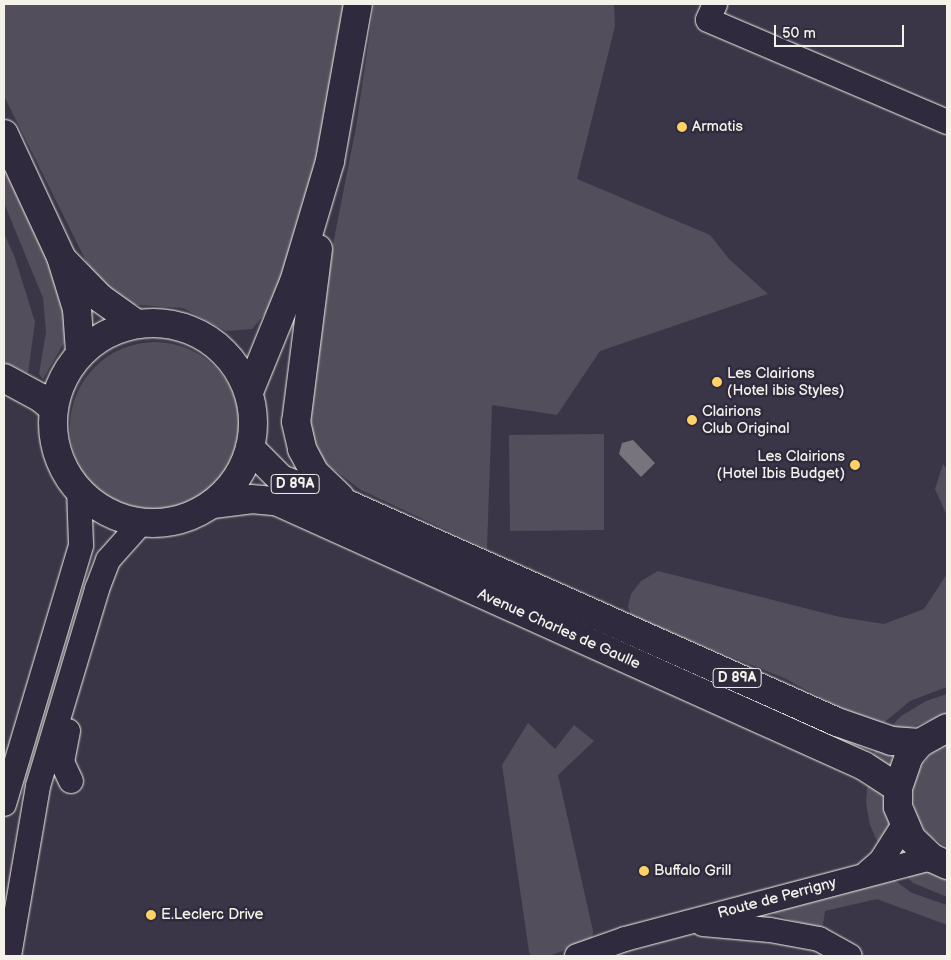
<!DOCTYPE html>
<style>
body{margin:0}
#map{position:relative;width:951px;height:960px;overflow:hidden;background:#3b3647;font-family:"Balsamiq Sans",sans-serif}
div>[style]{position:absolute}
[style*='--x']{left:calc(var(--x)*1px);top:calc(var(--y)*1px);width:calc(var(--w)*1px);rotate:calc(var(--a)*1deg)}
.green>*{inset:0;background:#534e5c}
.round{border-radius:50%}
.water>*{inset:0;background:#78747b}
.roads{filter:drop-shadow(0 0 1px #f4f1e8) drop-shadow(0 0 1px #f4f1e8)}
.minor>*{height:24px;margin:-12px;padding:0 12px;transform-origin:12px;border-radius:12px;background:#2f2a3d}
.major>*{height:28px;margin:-14px;padding:0 14px;transform-origin:14px;border-radius:14px;background:#2f2a3d}
.major>.ring{margin:-14px;padding:0;box-sizing:content-box;background:none;border:28px solid #2f2a3d;border-radius:50%}
.dots>*{width:14px;height:14px;translate:-50% -50%;box-sizing:border-box;border:2px solid #2f2a3d;border-radius:50%}
span{translate:-50% -50%;white-space:nowrap;text-align:center;line-height:1.15;-webkit-text-stroke:5px #2f2a3d;paint-order:stroke}
.shield-label span{padding:1px 4px;background:#2f2a3d;border:1px solid;border-radius:4px;-webkit-text-stroke-width:0}
.shield-label{font-size:14px;color:#f4f1e8;font-weight:700}
.poi-label{font-size:15px;color:#f4f1e8}
.left{translate:0 -50%;text-align:left}
.right{translate:-100% -50%;text-align:right}
.street-label{font-size:15px;color:#f4f1e8}
.frame{position:absolute;inset:0;border:5px solid #f4f1e8;pointer-events:none}
.scale{position:absolute;left:774px;top:25px;width:130px;height:22px;box-sizing:border-box;border:2px solid #f4f1e8;border-top:0;padding-left:6px;font-size:15px;line-height:18px;white-space:nowrap;color:#f4f1e8;-webkit-text-stroke:4px #2f2a3d;paint-order:stroke}
</style>
<div id="map">
<div class="green">
<div style="clip-path:polygon(4px 4px,349px 4px,306px 224px,280px 296px,252px 329px,226px 331px,183px 308px,125px 304px,89px 267px,4px 96px)"></div>
<div style="clip-path:polygon(374px 4px,614px 4px,615px 26px,577px 179px,710px 235px,729px 259px,768px 294px,600px 351px,557px 415px,492px 405px,487px 549px,361px 490px,323px 461px,307px 421px,319px 316px,356px 127px)"></div>
<div style="clip-path:polygon(4px 159px,39px 234px,69px 321px,65px 341px,43px 379px,39px 374px,46px 332px,43px 298px,4px 203px)"></div>
<div style="clip-path:polygon(4px 233px,15px 258px,35px 322px,28px 373px,4px 362px)"></div>
<div class="round" style="left:70px;top:342px;width:170px;height:170px"></div>
<div style="clip-path:polygon(604px 434px,604px 530px,510px 531px,509px 435px)"></div>
<div style="clip-path:polygon(943px 464px,947px 469px,947px 516px,935px 489px)"></div>
<div style="clip-path:polygon(658px 571px,840px 617px,884px 624px,924px 609px,947px 574px,947px 687px,910px 701px,881px 725px,860px 718px,784px 678px,642px 621px,631px 614px,628px 607px,631px 594px,641px 581px)"></div>
<div style="clip-path:polygon(947px 694px,947px 714px,904px 730px,890px 728px,901px 716px,926px 701px)"></div>
<div style="clip-path:polygon(528px 723px,555px 749px,574px 725px,594px 741px,558px 775px,593px 931px,592px 940px,549px 956px,531px 956px,529px 952px,502px 765px)"></div>
<div style="clip-path:polygon(947px 744px,947px 847px,928px 835px,917px 818px,913px 799px,914px 782px,921px 766px,933px 752px)"></div>
<div style="clip-path:polygon(877px 747px,898px 750px,889px 767px,872px 756px)"></div>
<div style="clip-path:polygon(868px 777px,883px 796px,890px 831px,881px 850px,870px 825px,866px 803px)"></div>
<div style="clip-path:polygon(918px 869px,931px 871px,947px 879px,947px 897px,913px 883px,904px 874px)"></div>
<div style="clip-path:polygon(890px 877px,912px 893px,947px 905px,947px 925px,877px 899px,825px 911px,822px 930px,773px 914px,778px 907px)"></div>
</div>
<div class="water">
<div style="clip-path:polygon(633px 440px,655px 463px,641px 477px,619px 454px,622px 443px)"></div>
</div>
<div class="roads">
<div class="minor">
<div style="--x:715;--y:4;--w:17;--a:114"></div>
<div style="--x:708;--y:20;--w:260;--a:23.1"></div>
<div style="--x:68;--y:731;--w:32;--a:101"></div>
<div style="--x:62;--y:762;--w:21;--a:65"></div>
<div style="--x:4;--y:804;--w:270;--a:-73.4"></div>
<div style="--x:81;--y:545;--w:56;--a:-92"></div>
<div style="--x:867;--y:873;--w:18;--a:-41"></div>
<div style="--x:881;--y:861;--w:41;--a:-57.8"></div>
<div style="--x:703;--y:924;--w:67;--a:5.1"></div>
<div style="--x:770;--y:930;--w:50;--a:10.4"></div>
<div style="--x:819;--y:939;--w:35;--a:29"></div>
<div style="--x:9;--y:956;--w:172;--a:-80.3"></div>
<div style="--x:38;--y:786;--w:206;--a:-73.3"></div>
<div style="--x:97;--y:589;--w:31;--a:-69"></div>
<div style="--x:108;--y:560;--w:50;--a:-48.3"></div>
<div style="--x:577;--y:956;--w:51;--a:-19.5"></div>
<div style="--x:625;--y:939;--w:318;--a:-14.8"></div>
</div>
<div class="major">
<div style="--x:4;--y:134;--w:136;--a:65.1"></div>
<div style="--x:61;--y:257;--w:54;--a:72.9"></div>
<div style="--x:77;--y:309;--w:43;--a:86"></div>
<div style="--x:318;--y:249;--w:174;--a:97.2"></div>
<div style="--x:296;--y:422;--w:28;--a:77"></div>
<div style="--x:302;--y:449;--w:27;--a:62"></div>
<div style="--x:315;--y:473;--w:35;--a:44"></div>
<div style="--x:65;--y:262;--w:50;--a:45.8"></div>
<div style="--x:100;--y:298;--w:43;--a:35.5"></div>
<div class="ring" style="left:53px;top:323px;width:172px;height:172px"></div>
<div style="--x:4;--y:378;--w:42;--a:28.4"></div>
<div style="--x:41;--y:398;--w:16;--a:40"></div>
<div style="--x:249;--y:392;--w:119;--a:-67.8"></div>
<div style="--x:294;--y:282;--w:126;--a:-73.4"></div>
<div style="--x:330;--y:161;--w:159;--a:-79.9"></div>
<div style="--x:250;--y:448;--w:44;--a:45"></div>
<div style="--x:281;--y:479;--w:73;--a:20.9"></div>
<div style="--x:349;--y:505;--w:534;--a:23.97"></div>
<div style="--x:837;--y:722;--w:58;--a:19.1"></div>
<div style="--x:892;--y:741;--w:28;--a:4"></div>
<div style="--x:213;--y:504;--w:38;--a:-7"></div>
<div style="--x:251;--y:499;--w:25;--a:5"></div>
<div style="--x:276;--y:501;--w:645;--a:24.26"></div>
<div style="--x:864;--y:766;--w:40;--a:32.9"></div>
<div style="--x:947;--y:728;--w:31;--a:151"></div>
<div style="--x:920;--y:743;--w:17;--a:130"></div>
<div style="--x:909;--y:756;--w:34;--a:109"></div>
<div style="--x:898;--y:788;--w:19;--a:90"></div>
<div style="--x:898;--y:807;--w:34;--a:67"></div>
<div style="--x:911;--y:838;--w:29;--a:44"></div>
<div style="--x:932;--y:858;--w:17;--a:25"></div>
</div>
</div>
<div class="dots">
<div style="left:682px;top:127px;background:#ffd166"></div>
<div style="left:717px;top:382px;background:#ffd166"></div>
<div style="left:692px;top:420px;background:#ffd166"></div>
<div style="left:855px;top:465px;background:#ffd166"></div>
<div style="left:644px;top:871px;background:#ffd166"></div>
<div style="left:151px;top:915px;background:#ffd166"></div>
</div>
<div class="shield-label">
<span style="left:295px;top:484px">D 89A</span>
<span style="left:737px;top:678px">D 89A</span>
</div>
<div class="poi-label">
<span class="left" style="left:692px;top:127px">Armatis</span>
<span class="left" style="left:727px;top:382px">Les Clairions<br>(Hotel ibis Styles)</span>
<span class="left" style="left:702px;top:420px">Clairions<br>Club Original</span>
<span class="right" style="left:845px;top:465px">Les Clairions<br>(Hotel Ibis Budget)</span>
<span class="left" style="left:654px;top:871px">Buffalo Grill</span>
<span class="left" style="left:161px;top:915px">E.Leclerc Drive</span>
</div>
<div class="street-label">
<span style="left:559px;top:629px;rotate:24deg">Avenue Charles de Gaulle</span>
<span style="left:777px;top:898px;rotate:-15deg">Route de Perrigny</span>
</div>
<div class="frame"></div>
<div class="scale">50 m</div>
</div>
